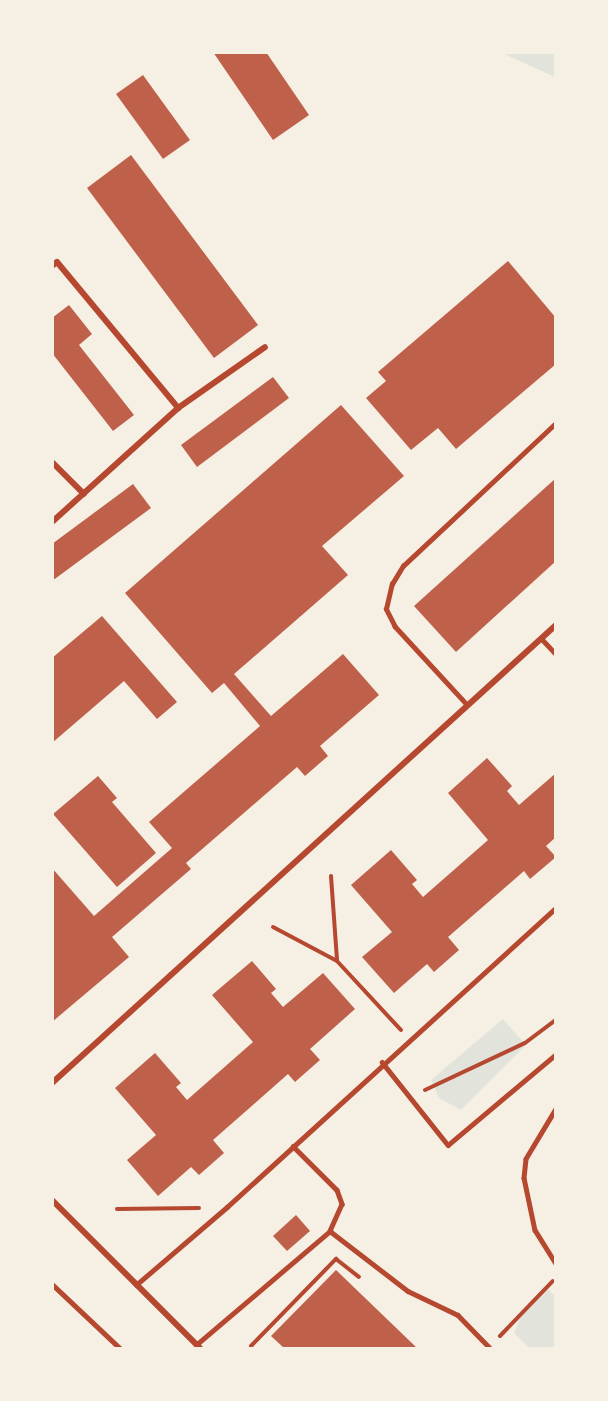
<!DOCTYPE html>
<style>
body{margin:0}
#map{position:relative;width:608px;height:1401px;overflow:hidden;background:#f6efe4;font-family:Raleway,sans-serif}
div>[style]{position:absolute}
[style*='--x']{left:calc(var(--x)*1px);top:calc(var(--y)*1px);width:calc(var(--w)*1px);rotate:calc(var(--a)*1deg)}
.green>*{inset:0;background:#e2e4dc}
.building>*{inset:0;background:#bf614a}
.path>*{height:4px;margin:-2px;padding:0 2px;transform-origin:2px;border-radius:2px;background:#b5482f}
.service>*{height:4.5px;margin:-2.25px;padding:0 2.25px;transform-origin:2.25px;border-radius:2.25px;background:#b5482f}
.minor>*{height:6px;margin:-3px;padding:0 3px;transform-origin:3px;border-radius:3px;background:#b5482f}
span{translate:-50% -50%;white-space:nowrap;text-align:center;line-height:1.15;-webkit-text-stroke:6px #f6efe4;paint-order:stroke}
.frame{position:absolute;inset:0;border:54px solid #f6efe4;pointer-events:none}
</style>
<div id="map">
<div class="green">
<div style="clip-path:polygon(502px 53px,555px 53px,555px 77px)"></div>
<div style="clip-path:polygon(503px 1019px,526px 1045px,461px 1110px,439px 1098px,431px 1080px)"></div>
<div style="clip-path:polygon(548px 1289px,555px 1296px,555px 1348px,529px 1348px,514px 1333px,520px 1318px)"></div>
</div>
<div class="building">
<div style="clip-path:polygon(213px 52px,266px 52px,309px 115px,273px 140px)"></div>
<div style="clip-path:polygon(143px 75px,190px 140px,163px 159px,116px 94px)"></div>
<div style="clip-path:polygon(131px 155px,258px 325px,214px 358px,87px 188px)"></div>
<div style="clip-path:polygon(508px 261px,556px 318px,556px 364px,456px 449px,438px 428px,411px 450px,366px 398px,386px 381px,378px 372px)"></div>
<div style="clip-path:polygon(69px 305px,92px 334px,79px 345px,134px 415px,113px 431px,52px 353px,52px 318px)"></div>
<div style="clip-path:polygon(273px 377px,289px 398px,197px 467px,181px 445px)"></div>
<div style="clip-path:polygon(341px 405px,404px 476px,322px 546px,348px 575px,234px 674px,271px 716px,343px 654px,379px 695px,320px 746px,328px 756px,305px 776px,297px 767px,186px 863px,191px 869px,112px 937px,129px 957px,52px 1022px,52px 868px,94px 916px,172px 848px,149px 822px,260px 726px,224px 683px,212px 693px,125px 593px)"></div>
<div style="clip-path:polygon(556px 478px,556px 561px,456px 652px,414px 606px)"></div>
<div style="clip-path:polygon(133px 484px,151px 508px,52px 581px,52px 544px)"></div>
<div style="clip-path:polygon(102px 616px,177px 702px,157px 719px,124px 681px,52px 743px,52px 658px)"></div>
<div style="clip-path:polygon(487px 758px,512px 786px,507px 791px,519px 805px,556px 773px,556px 837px,546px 846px,556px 857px,530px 879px,524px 871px,448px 937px,459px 950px,434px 972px,427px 964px,394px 993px,362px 957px,392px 932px,351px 885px,391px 850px,417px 880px,412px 884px,423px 897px,488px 840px,448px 793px)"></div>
<div style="clip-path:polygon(98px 776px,117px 798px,112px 802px,156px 853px,117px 887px,53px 814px)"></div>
<div style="clip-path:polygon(252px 961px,276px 989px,271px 993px,283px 1007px,323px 973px,355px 1009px,310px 1049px,320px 1060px,295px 1082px,288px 1074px,213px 1140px,224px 1153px,199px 1175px,191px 1167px,158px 1196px,127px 1160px,156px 1135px,115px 1088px,155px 1053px,181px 1083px,176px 1087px,187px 1100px,253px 1042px,212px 995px)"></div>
<div style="clip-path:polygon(296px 1215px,310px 1231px,287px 1251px,273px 1236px)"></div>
<div style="clip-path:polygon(336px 1270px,417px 1348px,284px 1348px,271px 1336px)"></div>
</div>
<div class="path">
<div style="--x:331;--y:876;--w:84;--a:85.9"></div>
<div style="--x:273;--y:927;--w:72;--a:28"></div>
<div style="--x:337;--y:961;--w:94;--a:47.2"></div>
<div style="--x:425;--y:1090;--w:110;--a:-25.2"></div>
<div style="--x:525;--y:1043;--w:39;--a:-37"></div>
<div style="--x:117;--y:1209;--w:82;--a:-0.7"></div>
<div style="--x:500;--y:1336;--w:76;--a:-46.1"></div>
<div style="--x:251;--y:1346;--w:122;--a:-45.7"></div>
<div style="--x:336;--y:1259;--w:29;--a:38"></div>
</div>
<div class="service">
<div style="--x:541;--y:638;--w:22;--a:47"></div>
<div style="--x:466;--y:704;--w:105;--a:-132.7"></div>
<div style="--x:395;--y:627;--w:20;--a:-117"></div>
<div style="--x:386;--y:609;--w:26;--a:-77"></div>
<div style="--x:392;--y:584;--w:21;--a:-59"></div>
<div style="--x:403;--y:566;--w:209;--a:-43.1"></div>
<div style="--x:382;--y:1062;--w:106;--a:51.5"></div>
<div style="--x:448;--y:1145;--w:141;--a:-40.1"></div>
<div style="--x:556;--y:1109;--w:58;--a:121"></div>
<div style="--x:526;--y:1159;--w:19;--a:96"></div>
<div style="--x:524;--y:1178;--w:53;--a:78.1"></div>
<div style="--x:535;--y:1230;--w:40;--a:58"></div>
<div style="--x:293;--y:1146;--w:62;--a:45"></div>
<div style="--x:337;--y:1190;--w:15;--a:70"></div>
<div style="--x:342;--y:1204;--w:30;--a:114"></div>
<div style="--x:52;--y:1284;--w:93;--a:43.3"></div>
<div style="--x:136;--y:1285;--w:120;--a:-40.6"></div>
<div style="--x:227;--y:1207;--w:445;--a:-42.3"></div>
<div style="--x:196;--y:1345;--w:176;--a:-40.4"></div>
<div style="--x:330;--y:1231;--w:98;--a:37.6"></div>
<div style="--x:408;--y:1291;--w:55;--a:25.6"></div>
<div style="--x:458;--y:1315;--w:46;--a:45.9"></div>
</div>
<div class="minor">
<div style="--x:52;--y:266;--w:6;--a:-39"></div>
<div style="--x:57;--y:262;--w:190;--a:50.3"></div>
<div style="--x:52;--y:462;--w:45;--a:45"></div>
<div style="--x:52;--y:522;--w:170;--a:-42.1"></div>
<div style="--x:178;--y:408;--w:106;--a:-35"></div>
<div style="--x:52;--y:1083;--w:681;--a:-42.26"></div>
<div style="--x:52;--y:1200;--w:209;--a:45"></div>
</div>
<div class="frame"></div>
</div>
